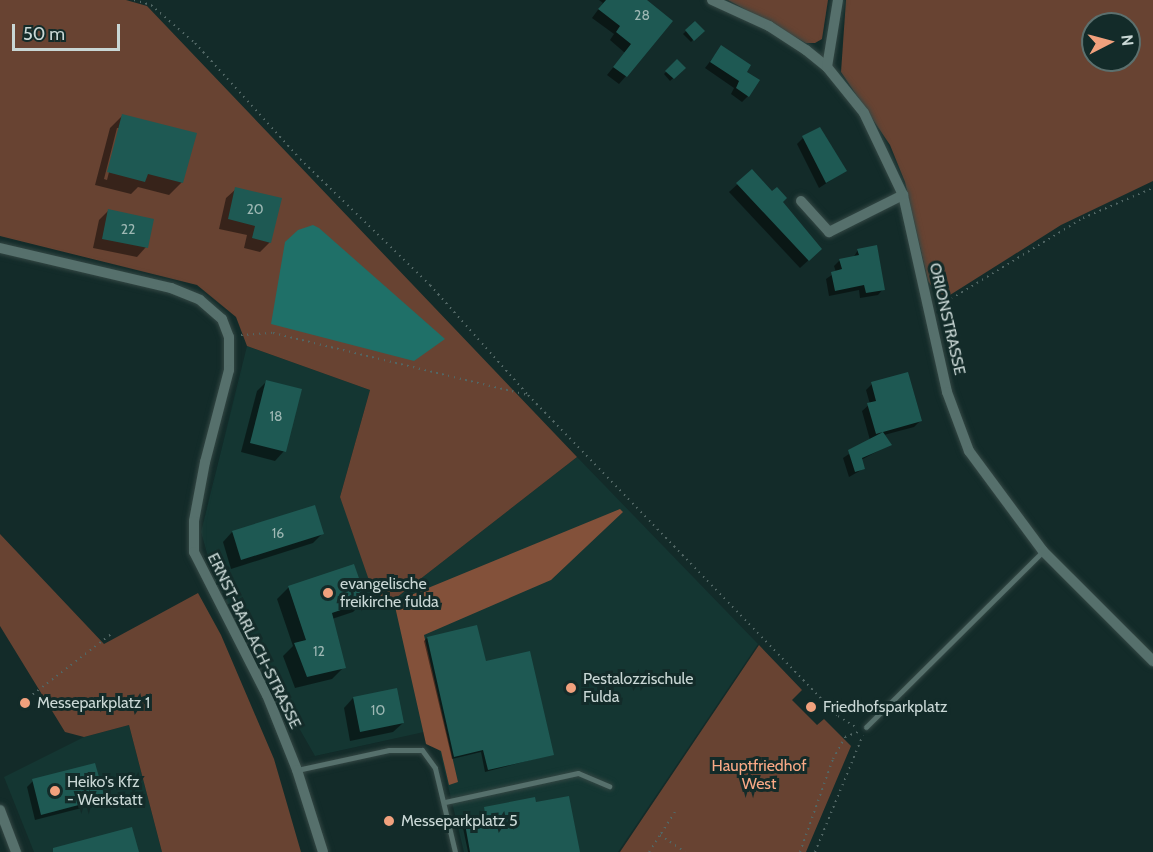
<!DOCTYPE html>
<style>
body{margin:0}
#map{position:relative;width:1153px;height:852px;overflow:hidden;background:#132b29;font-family:Cabin,sans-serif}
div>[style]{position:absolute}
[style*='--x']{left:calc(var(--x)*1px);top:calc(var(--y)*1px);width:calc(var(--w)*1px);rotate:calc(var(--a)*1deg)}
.built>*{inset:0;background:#143632}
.green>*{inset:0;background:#684332}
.forest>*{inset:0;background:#83513a}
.water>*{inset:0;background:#1f7068}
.shadow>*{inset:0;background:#0007}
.building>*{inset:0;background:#1e5953}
.path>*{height:2px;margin-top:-1px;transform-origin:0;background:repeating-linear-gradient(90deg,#526765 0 1.5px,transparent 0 6px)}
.roads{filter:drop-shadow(0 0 2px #344744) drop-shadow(0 0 2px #344744)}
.service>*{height:5px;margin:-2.5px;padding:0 2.5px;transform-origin:2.5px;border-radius:2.5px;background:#56706c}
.minor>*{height:10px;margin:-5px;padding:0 5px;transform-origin:5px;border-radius:5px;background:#56706c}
.dots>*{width:16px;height:16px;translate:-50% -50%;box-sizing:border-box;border:3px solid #132b29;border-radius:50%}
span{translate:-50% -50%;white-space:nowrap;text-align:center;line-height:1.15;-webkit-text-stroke:6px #132b29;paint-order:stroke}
.number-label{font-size:14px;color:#9eb8b4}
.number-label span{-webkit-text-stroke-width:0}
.street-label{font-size:16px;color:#c9d7d5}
.poi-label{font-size:16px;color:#c9d7d5}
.left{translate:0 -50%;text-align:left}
.park-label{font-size:16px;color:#f9a986}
.north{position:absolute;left:1081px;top:12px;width:60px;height:60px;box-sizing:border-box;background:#132b29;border:2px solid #5c706e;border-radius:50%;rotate:84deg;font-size:16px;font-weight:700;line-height:24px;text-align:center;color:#c9d7d5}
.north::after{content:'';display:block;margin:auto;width:21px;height:27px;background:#f1a17d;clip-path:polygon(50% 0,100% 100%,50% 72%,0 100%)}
.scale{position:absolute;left:12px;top:24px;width:108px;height:27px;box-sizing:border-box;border:3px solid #c9d7d5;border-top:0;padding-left:8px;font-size:18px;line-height:21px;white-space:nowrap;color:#c9d7d5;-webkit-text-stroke:4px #132b29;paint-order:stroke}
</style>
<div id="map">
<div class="built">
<div style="clip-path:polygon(247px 346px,370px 390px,340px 497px,392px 601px,577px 457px,758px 644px,618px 852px,464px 852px,440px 752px,424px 732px,315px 756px,215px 581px,201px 532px)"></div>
<div style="clip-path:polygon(129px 725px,162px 852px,34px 852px,4px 777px,84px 737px)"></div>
</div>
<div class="green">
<div style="clip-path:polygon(0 0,126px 0,147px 6px,577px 457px,392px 601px,378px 606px,340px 497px,370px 390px,247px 346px,236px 317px,197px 285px,0 236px)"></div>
<div style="clip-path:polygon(728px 0,828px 0,822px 39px,815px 43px,806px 43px)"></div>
<div style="clip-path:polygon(evenodd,846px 0,1153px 0,1153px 181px,1061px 225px,950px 295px,937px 294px,928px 281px,905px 182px,890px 145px,841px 72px,846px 0,1093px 24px,1129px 24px,1129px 60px,1093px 60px,1093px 24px)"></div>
<div style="clip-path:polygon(0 534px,104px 644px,198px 593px,221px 635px,274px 759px,301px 852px,162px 852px,129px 725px,84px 737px,65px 732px,0 626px)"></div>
<div style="clip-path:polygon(759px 645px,802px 690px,792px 700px,817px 725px,824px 719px,851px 746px,806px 852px,620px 852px)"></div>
</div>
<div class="forest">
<div style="clip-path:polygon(620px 509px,623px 512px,551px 580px,424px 635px,458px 782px,449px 785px,441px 751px,426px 744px,394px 602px)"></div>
</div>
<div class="water">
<div style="clip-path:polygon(313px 225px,319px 228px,445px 339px,414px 361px,271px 324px,285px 242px,298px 230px)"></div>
</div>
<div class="shadow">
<div style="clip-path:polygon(599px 0,642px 0,626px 76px,619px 84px,607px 75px,625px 53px,610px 40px,614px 34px,592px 18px,603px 3px)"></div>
<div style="clip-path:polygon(695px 23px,702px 31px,691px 42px,683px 34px)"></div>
<div style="clip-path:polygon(721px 47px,745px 72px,748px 96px,742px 102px,731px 94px,734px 88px,705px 68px)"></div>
<div style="clip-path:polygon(677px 61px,684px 68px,670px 81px,664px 74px)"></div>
<div style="clip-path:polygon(evenodd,123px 115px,182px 182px,169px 195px,138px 187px,131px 194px,95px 185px,110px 128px,123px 115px,117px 128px,120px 128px,107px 180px,104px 179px,117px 128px)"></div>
<div style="clip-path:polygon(803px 138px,845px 171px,819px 188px,797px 144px)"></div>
<div style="clip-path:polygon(752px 171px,781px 202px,812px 257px,800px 268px,729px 192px)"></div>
<div style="clip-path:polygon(236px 189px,270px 242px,260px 252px,244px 248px,247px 235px,219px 229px,226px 198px)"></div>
<div style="clip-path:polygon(108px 211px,146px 247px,137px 257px,93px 248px,99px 220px)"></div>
<div style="clip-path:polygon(858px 250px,883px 289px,878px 295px,860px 298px,859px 290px,829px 296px,826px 279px,836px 272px,834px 266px,840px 260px,853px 258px)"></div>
<div style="clip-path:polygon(267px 381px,284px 451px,275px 461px,241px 452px,257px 391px)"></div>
<div style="clip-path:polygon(872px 384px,920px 421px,914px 427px,884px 435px,891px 444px,861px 460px,863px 469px,849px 477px,843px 458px,870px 440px,862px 411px,870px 404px,866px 390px)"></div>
<div style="clip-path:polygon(232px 532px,322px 534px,313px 543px,231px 569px,223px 542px)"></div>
<div style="clip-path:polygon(289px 587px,365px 600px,353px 612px,332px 619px,344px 667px,332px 679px,295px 688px,283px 656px,293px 646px,277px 599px)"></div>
<div style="clip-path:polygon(427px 638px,485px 663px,553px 754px,485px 772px,481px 752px,452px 759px,424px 641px)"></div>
<div style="clip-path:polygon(353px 698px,403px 723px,393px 732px,350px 741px,344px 708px)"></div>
<div style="clip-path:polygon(33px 781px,103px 798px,97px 804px,35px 820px,27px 787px)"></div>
<div style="clip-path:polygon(535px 804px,579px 852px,468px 852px,463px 828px,484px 822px,485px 809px)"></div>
</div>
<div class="building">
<div style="clip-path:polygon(606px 0,647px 0,673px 21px,627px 77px,613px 67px,631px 44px,616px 32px,620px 26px,598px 9px)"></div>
<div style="clip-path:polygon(695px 21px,705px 31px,694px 41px,685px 30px)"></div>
<div style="clip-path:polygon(721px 45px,751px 65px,747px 72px,760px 80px,749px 97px,736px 88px,739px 81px,710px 62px)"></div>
<div style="clip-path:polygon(677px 59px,686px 68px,674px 79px,665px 71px)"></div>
<div style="clip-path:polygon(122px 114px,197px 133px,183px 183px,148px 174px,145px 182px,107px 172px)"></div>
<div style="clip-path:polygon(820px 127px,847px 171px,826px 183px,802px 136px)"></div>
<div style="clip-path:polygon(752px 169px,772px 191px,777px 187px,787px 198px,783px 202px,822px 249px,809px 261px,736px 183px)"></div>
<div style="clip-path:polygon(235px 187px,282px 198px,271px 243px,252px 238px,255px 226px,228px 219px)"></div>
<div style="clip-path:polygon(108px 209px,154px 219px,148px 248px,102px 239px)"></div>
<div style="clip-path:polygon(877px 245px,885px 290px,866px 293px,864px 285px,835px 291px,831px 272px,842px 269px,839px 259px,859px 255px,857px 249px)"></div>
<div style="clip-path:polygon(908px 372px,922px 421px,883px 432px,892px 445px,862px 458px,865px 469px,855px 472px,848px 450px,883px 432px,876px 434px,867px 403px,876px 401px,871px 382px)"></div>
<div style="clip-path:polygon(266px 380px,302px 389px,286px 452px,250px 443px)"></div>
<div style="clip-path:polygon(315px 505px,324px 534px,241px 560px,232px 531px)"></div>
<div style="clip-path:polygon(354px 564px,367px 601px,332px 613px,346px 668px,307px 677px,294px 643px,306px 640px,288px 586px)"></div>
<div style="clip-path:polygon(477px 625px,486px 661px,530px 651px,554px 755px,488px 770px,483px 750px,454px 757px,427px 637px)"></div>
<div style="clip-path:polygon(397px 688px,404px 723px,360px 732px,353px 697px)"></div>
<div style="clip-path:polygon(95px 763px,105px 798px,41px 815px,32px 779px)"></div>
<div style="clip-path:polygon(569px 796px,580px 852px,470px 852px,465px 824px,486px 820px,484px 807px,535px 797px,536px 802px)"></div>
<div style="clip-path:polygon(132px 827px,139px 852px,53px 852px,53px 848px)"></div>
</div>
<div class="path">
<div style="--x:134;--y:0;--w:18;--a:16"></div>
<div style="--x:151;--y:5;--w:58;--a:40.8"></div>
<div style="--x:195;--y:43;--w:156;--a:47.8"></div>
<div style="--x:300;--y:159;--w:181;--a:44.1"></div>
<div style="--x:430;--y:285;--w:147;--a:48.3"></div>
<div style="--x:528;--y:395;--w:446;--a:46"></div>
<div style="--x:838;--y:716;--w:22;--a:32"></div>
<div style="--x:941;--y:305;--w:167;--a:-31.5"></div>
<div style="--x:1083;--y:218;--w:76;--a:-23.2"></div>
<div style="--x:241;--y:335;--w:32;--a:-4"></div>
<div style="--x:273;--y:333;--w:261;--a:13.7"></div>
<div style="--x:28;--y:698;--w:105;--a:-37.6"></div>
<div style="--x:675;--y:812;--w:27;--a:123"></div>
<div style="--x:660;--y:835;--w:30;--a:34"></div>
<div style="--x:649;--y:852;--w:20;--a:-57"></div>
<div style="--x:800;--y:852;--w:99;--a:-70.5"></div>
<div style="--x:833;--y:759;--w:25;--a:-61"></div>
<div style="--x:845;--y:737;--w:14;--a:-21"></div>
<div style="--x:815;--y:852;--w:126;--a:-67.7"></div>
</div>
<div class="roads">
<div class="service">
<div style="--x:866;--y:727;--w:250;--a:-44.8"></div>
<div style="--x:297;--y:770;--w:94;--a:-12.3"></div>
<div style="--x:389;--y:750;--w:33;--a:0"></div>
<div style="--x:422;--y:750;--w:22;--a:54"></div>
<div style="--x:435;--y:768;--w:86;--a:76.6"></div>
<div style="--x:445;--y:802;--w:136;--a:-12.3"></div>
<div style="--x:578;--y:773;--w:34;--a:23"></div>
</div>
<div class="minor">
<div style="--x:712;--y:0;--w:63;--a:24.5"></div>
<div style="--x:769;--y:26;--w:44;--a:33"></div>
<div style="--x:806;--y:50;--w:27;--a:39"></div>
<div style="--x:827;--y:67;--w:59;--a:51.2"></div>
<div style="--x:864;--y:113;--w:91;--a:64.6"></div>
<div style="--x:903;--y:195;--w:202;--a:77.4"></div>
<div style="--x:947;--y:392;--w:63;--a:69.6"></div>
<div style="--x:969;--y:451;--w:124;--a:53.5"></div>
<div style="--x:1043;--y:551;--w:156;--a:45"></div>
<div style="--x:827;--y:67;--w:68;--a:-80.7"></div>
<div style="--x:801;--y:201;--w:42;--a:47.9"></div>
<div style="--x:829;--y:232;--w:83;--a:-26.6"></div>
<div style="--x:0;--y:248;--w:176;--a:13.2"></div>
<div style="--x:171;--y:288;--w:31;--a:22"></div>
<div style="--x:200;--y:300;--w:29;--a:41"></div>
<div style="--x:222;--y:319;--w:19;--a:69"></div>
<div style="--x:229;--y:337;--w:33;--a:90"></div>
<div style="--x:229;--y:370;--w:95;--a:104.6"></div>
<div style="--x:205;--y:462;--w:60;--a:100.6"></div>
<div style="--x:194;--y:521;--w:31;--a:90"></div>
<div style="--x:194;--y:552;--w:161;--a:63"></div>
<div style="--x:267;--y:695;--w:81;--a:68.2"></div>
<div style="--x:297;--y:770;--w:86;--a:72.4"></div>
<div style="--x:0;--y:810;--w:45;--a:69.1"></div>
</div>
</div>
<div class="dots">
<div style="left:328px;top:593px;background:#f1a17d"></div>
<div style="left:571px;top:688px;background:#f1a17d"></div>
<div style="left:25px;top:703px;background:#f1a17d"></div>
<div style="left:811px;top:707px;background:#f1a17d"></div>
<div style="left:55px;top:791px;background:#f1a17d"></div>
<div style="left:389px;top:821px;background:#f1a17d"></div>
</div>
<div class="number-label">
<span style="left:642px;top:15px">28</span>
<span style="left:255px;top:209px">20</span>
<span style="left:128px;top:229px">22</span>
<span style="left:276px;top:416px">18</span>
<span style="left:278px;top:533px">16</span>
<span style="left:319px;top:651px">12</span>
<span style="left:378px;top:710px">10</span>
</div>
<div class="street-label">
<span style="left:947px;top:319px;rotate:77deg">ORIONSTRASSE</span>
<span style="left:254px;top:641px;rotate:64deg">ERNST-BARLACH-STRASSE</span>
</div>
<div class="poi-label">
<span class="left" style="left:340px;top:593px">evangelische<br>freikirche fulda</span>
<span class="left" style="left:583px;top:688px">Pestalozzischule<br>Fulda</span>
<span class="left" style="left:37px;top:703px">Messeparkplatz 1</span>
<span class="left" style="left:823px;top:707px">Friedhofsparkplatz</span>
<span class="left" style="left:67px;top:791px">Heiko's Kfz<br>- Werkstatt</span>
<span class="left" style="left:401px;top:821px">Messeparkplatz 5</span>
</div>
<div class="park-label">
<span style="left:759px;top:775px">Hauptfriedhof<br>West</span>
</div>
<div class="north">N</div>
<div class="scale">50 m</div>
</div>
